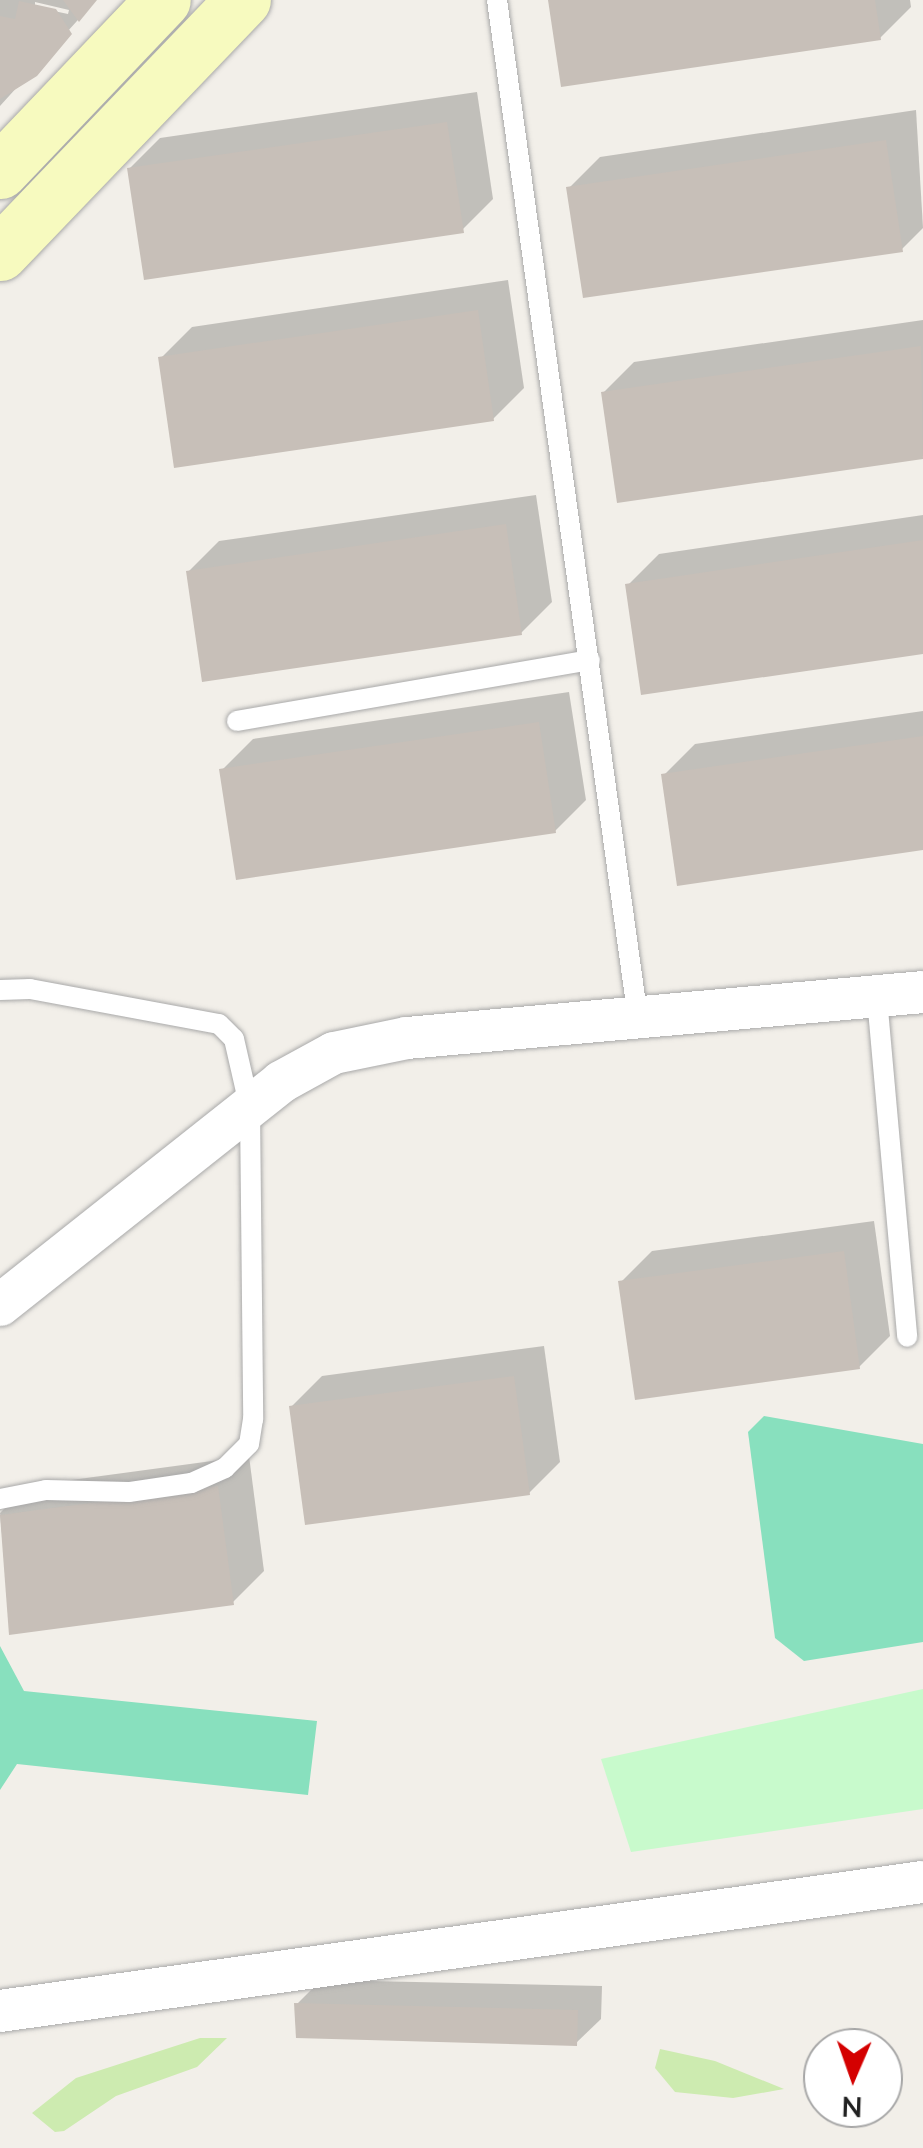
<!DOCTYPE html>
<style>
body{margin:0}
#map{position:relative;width:923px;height:2148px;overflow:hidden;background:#f2efe9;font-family:"Nunito Sans",sans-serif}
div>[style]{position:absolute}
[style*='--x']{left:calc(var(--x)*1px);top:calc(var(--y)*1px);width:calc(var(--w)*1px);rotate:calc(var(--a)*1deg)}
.grass>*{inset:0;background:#cdebb0}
.park>*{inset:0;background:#c8facc}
.pitch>*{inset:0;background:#88e0be}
.shadow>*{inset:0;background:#0003}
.building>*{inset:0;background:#c7bfb8}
.roads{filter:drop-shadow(0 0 2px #a9a9a9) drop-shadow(0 0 2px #a9a9a9)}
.lane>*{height:20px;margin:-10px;padding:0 10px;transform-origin:10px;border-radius:10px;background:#fff}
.street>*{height:42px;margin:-21px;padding:0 21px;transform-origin:21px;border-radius:21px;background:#fff}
.secondary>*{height:55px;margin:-27.5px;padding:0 27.5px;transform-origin:27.5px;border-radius:27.5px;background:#f7fabf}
span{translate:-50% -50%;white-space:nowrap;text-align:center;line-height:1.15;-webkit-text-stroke:10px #fff;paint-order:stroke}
.north{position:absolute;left:803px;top:2028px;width:100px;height:100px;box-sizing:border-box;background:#fff;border:2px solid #a7a7a7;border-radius:50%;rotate:182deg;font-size:28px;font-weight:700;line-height:40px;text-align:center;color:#222}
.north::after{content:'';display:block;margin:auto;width:35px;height:45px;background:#d40000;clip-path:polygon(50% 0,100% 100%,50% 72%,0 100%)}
</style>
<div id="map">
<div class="grass">
<div style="clip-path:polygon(200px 2038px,227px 2038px,197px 2067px,116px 2096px,64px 2131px,55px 2132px,32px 2113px,76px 2078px)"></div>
<div style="clip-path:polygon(660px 2049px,715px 2061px,784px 2089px,733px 2098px,675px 2092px,655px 2068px)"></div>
</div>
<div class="park">
<div style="clip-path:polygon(923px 1689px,923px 1809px,631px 1852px,601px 1759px)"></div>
</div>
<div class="pitch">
<div style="clip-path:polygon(764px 1416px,923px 1444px,923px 1642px,804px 1661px,775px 1638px,748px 1432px)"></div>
<div style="clip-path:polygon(0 1646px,24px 1691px,317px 1721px,308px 1795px,17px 1764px,0 1790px)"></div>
</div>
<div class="shadow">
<div style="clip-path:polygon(evenodd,0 0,96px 0,0 106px,0 0,35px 2px,69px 10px,68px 14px,35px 7px,35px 2px)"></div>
<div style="clip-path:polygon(550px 0,910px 0,911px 7px,880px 38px)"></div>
<div style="clip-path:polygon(477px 92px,493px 199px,462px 230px,129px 169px,160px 138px)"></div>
<div style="clip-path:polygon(916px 110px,923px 228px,902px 249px,569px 188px,600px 157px)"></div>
<div style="clip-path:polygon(508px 280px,524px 388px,493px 419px,161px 358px,192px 327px)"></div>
<div style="clip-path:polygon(923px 320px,923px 456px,620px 500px,603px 393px,634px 362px)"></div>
<div style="clip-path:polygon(536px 495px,552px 602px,521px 633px,188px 572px,219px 541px)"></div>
<div style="clip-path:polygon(923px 515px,923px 651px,628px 585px,659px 554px)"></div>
<div style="clip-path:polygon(569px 692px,586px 800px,555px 831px,222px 770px,253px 739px)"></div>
<div style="clip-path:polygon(923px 711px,923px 848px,664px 775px,695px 744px)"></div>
<div style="clip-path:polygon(874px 1221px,890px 1336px,859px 1367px,621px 1282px,652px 1251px)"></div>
<div style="clip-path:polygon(544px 1346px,560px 1462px,529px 1493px,291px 1407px,322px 1376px)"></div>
<div style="clip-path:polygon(249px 1456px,264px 1571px,233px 1602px,11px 1632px,0 1513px,27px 1486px)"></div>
<div style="clip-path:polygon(321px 1980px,602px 1986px,601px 2019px,576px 2043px,297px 2004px)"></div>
</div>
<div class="building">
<div style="clip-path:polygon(63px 0,97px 0,79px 22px)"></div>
<div style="clip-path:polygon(548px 0,875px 0,881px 40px,561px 87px)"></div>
<div style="clip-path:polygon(19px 1px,56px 9px,72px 34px,37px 76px,0 99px,0 16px,15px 19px)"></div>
<div style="clip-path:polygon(447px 122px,464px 233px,144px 280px,127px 168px)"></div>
<div style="clip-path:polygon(886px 140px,903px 252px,583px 298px,566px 187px)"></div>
<div style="clip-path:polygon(478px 310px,494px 421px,174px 468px,158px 357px)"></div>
<div style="clip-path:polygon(921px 346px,923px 459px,617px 503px,601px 392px)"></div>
<div style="clip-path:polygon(506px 524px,522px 635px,202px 682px,186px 571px)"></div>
<div style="clip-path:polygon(923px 540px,923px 654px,641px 695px,625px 584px)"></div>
<div style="clip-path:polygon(539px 722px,556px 833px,236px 880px,219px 769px)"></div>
<div style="clip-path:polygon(923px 736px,923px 850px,677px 886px,661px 774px)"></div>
<div style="clip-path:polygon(844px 1251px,860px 1369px,635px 1400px,618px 1281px)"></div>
<div style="clip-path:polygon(514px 1376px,530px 1495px,305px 1525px,289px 1406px)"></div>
<div style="clip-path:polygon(218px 1486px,234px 1605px,9px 1635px,0 1515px)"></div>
<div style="clip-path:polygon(294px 2003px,578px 2010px,577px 2046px,296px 2038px)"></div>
</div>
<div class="roads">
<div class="lane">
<div style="--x:497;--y:0;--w:1029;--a:82.12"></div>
<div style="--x:237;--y:721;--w:358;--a:-9.8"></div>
<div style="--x:0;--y:990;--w:30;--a:-2"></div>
<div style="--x:30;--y:989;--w:192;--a:10.5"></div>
<div style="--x:219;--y:1024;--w:21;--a:45"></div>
<div style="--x:234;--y:1039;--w:72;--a:77.1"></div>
<div style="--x:250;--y:1109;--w:310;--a:89.4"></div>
<div style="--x:253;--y:1419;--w:25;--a:99"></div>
<div style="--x:249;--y:1444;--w:34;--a:135"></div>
<div style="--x:225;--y:1468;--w:37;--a:156"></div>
<div style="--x:191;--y:1483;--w:63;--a:171.7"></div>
<div style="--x:129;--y:1492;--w:83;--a:-178.6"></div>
<div style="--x:46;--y:1490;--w:47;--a:168.9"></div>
<div style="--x:877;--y:998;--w:340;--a:84.9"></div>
</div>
<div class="street">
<div style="--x:0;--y:1305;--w:359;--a:-38.4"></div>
<div style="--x:281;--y:1082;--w:60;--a:-28.7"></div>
<div style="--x:334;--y:1053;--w:75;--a:-11.6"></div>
<div style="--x:407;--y:1038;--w:518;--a:-5.09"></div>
<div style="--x:0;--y:2011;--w:932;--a:-7.96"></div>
</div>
<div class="secondary">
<div style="--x:0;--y:171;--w:236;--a:-46.4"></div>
<div style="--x:0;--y:253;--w:351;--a:-46.2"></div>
</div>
</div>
<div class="north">N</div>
</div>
